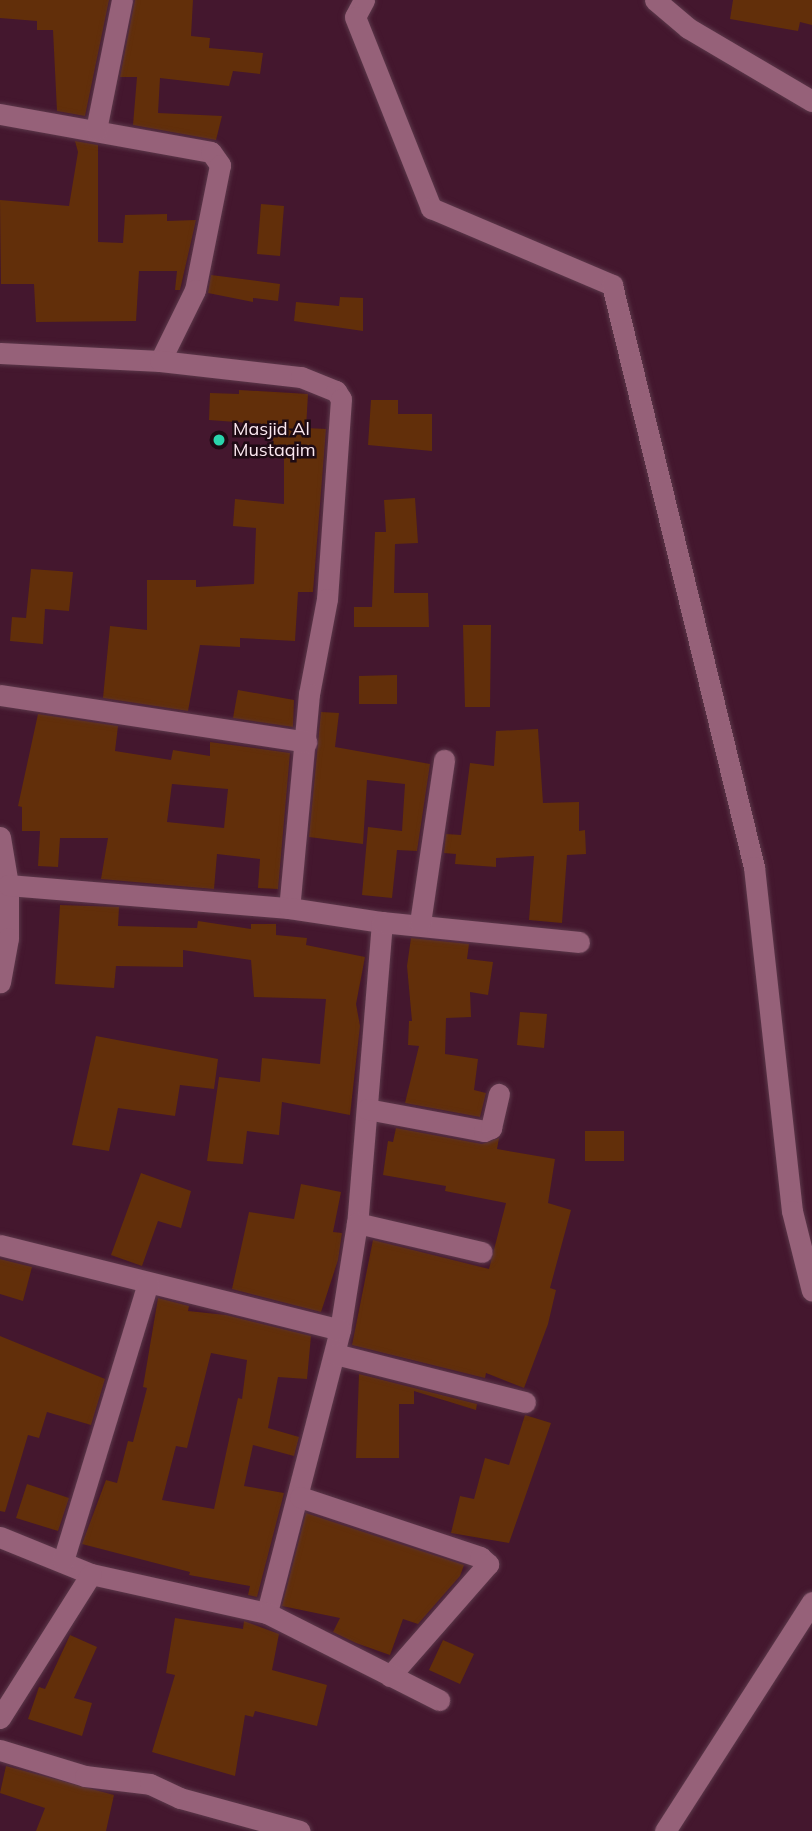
<!DOCTYPE html>
<style>
body{margin:0}
#map{position:relative;width:812px;height:1831px;overflow:hidden;background:#44172e;font-family:Mulish,sans-serif}
div>[style]{position:absolute}
[style*='--x']{left:calc(var(--x)*1px);top:calc(var(--y)*1px);width:calc(var(--w)*1px);rotate:calc(var(--a)*1deg)}
.building>*{inset:0;background:#622f0a}
.roads{filter:drop-shadow(0 0 2px #5b384a) drop-shadow(0 0 2px #5b384a)}
.street>*{height:21px;margin:-10.5px;padding:0 10.5px;transform-origin:10.5px;border-radius:10.5px;background:#966179}
.dots>*{width:19px;height:19px;translate:-50% -50%;box-sizing:border-box;border:4px solid #1e0b14;border-radius:50%}
span{translate:-50% -50%;white-space:nowrap;text-align:center;line-height:1.15;-webkit-text-stroke:5px #1e0b14;paint-order:stroke}
.poi-label{font-size:18px;color:#fbe8f0}
.left{translate:0 -50%;text-align:left}
</style>
<div id="map">
<div class="building">
<div style="clip-path:polygon(0 0,109px 0,85px 116px,57px 111px,53px 30px,37px 30px,37px 21px,0 18px)"></div>
<div style="clip-path:polygon(135px 0,193px 0,191px 36px,210px 38px,209px 48px,263px 53px,260px 74px,233px 71px,229px 86px,160px 78px,158px 113px,222px 116px,216px 140px,133px 125px,137px 77px,120px 77px)"></div>
<div style="clip-path:polygon(733px 0,812px 0,812px 25px,800px 22px,798px 31px,730px 19px)"></div>
<div style="clip-path:polygon(75px 141px,98px 145px,98px 242px,123px 243px,125px 215px,167px 214px,167px 221px,196px 220px,180px 290px,175px 290px,177px 271px,139px 271px,136px 321px,36px 322px,34px 284px,1px 284px,0 200px,69px 206px,78px 152px)"></div>
<div style="clip-path:polygon(261px 204px,284px 206px,280px 256px,257px 254px)"></div>
<div style="clip-path:polygon(211px 275px,280px 284px,278px 301px,253px 298px,253px 302px,208px 293px)"></div>
<div style="clip-path:polygon(340px 297px,363px 298px,363px 331px,294px 321px,296px 302px,339px 306px)"></div>
<div style="clip-path:polygon(239px 390px,308px 394px,306px 428px,326px 429px,313px 592px,298px 592px,295px 641px,240px 638px,240px 647px,200px 645px,188px 711px,103px 698px,110px 626px,147px 630px,147px 580px,196px 580px,196px 587px,254px 584px,256px 528px,233px 526px,235px 499px,284px 504px,284px 457px,272px 457px,274px 425px,209px 420px,210px 393px,239px 394px)"></div>
<div style="clip-path:polygon(371px 400px,398px 400px,398px 414px,432px 414px,432px 451px,368px 445px)"></div>
<div style="clip-path:polygon(415px 498px,418px 543px,395px 544px,394px 593px,428px 593px,429px 627px,354px 627px,354px 607px,372px 607px,375px 532px,386px 532px,384px 500px)"></div>
<div style="clip-path:polygon(31px 569px,73px 572px,69px 611px,45px 609px,43px 644px,10px 641px,12px 617px,26px 618px)"></div>
<div style="clip-path:polygon(463px 625px,491px 625px,490px 707px,465px 707px)"></div>
<div style="clip-path:polygon(397px 675px,397px 704px,359px 704px,359px 676px)"></div>
<div style="clip-path:polygon(238px 690px,294px 700px,293px 727px,233px 718px)"></div>
<div style="clip-path:polygon(321px 712px,339px 713px,335px 747px,430px 764px,417px 851px,397px 850px,392px 898px,362px 895px,368px 827px,402px 831px,405px 784px,367px 780px,363px 844px,309px 837px)"></div>
<div style="clip-path:polygon(evenodd,38px 714px,118px 726px,115px 751px,171px 760px,173px 750px,210px 756px,210px 742px,290px 753px,278px 889px,258px 888px,260px 859px,217px 854px,214px 889px,101px 879px,108px 838px,60px 838px,58px 867px,38px 866px,40px 831px,22px 831px,22px 807px,18px 806px,38px 714px,172px 784px,228px 789px,224px 828px,167px 822px,172px 784px)"></div>
<div style="clip-path:polygon(538px 729px,543px 803px,579px 802px,579px 831px,585px 830px,586px 854px,567px 855px,562px 923px,529px 920px,534px 856px,496px 858px,496px 867px,455px 864px,456px 854px,444px 853px,446px 834px,461px 835px,470px 763px,494px 766px,496px 731px)"></div>
<div style="clip-path:polygon(60px 905px,119px 907px,118px 926px,197px 928px,198px 921px,251px 929px,251px 924px,276px 924px,276px 935px,307px 938px,306px 945px,365px 957px,356px 1004px,360px 1026px,350px 1115px,282px 1102px,279px 1135px,247px 1131px,243px 1164px,207px 1161px,219px 1077px,260px 1082px,262px 1058px,320px 1064px,326px 999px,254px 997px,251px 960px,183px 950px,183px 967px,116px 966px,114px 988px,55px 984px)"></div>
<div style="clip-path:polygon(411px 938px,469px 944px,467px 959px,493px 962px,488px 995px,470px 992px,471px 1017px,446px 1018px,445px 1054px,478px 1059px,474px 1090px,486px 1093px,480px 1117px,405px 1103px,419px 1046px,408px 1045px,409px 1021px,412px 1021px,407px 966px)"></div>
<div style="clip-path:polygon(520px 1012px,547px 1014px,544px 1048px,517px 1045px)"></div>
<div style="clip-path:polygon(96px 1036px,218px 1059px,214px 1089px,180px 1085px,175px 1116px,118px 1108px,109px 1151px,72px 1145px)"></div>
<div style="clip-path:polygon(396px 1128px,482px 1144px,499px 1138px,497px 1149px,555px 1159px,548px 1203px,571px 1210px,550px 1288px,556px 1290px,548px 1324px,524px 1388px,486px 1373px,485px 1378px,352px 1345px,373px 1240px,489px 1269px,506px 1203px,445px 1191px,446px 1186px,383px 1175px,388px 1141px,393px 1142px)"></div>
<div style="clip-path:polygon(585px 1131px,624px 1131px,624px 1161px,585px 1161px)"></div>
<div style="clip-path:polygon(141px 1173px,191px 1191px,181px 1228px,158px 1221px,142px 1266px,111px 1255px)"></div>
<div style="clip-path:polygon(301px 1184px,341px 1192px,333px 1232px,342px 1233px,338px 1260px,321px 1312px,232px 1289px,249px 1212px,294px 1219px)"></div>
<div style="clip-path:polygon(0 1259px,32px 1267px,23px 1301px,0 1294px)"></div>
<div style="clip-path:polygon(evenodd,158px 1298px,189px 1306px,188px 1311px,226px 1315px,311px 1336px,307px 1379px,278px 1377px,268px 1428px,299px 1437px,294px 1456px,253px 1445px,244px 1486px,284px 1493px,257px 1597px,248px 1595px,250px 1586px,189px 1575px,190px 1572px,82px 1544px,106px 1480px,117px 1483px,128px 1441px,133px 1442px,147px 1388px,143px 1387px,158px 1298px,211px 1353px,247px 1360px,242px 1399px,238px 1398px,214px 1509px,162px 1500px,176px 1446px,187px 1448px,211px 1353px)"></div>
<div style="clip-path:polygon(0 1336px,105px 1379px,91px 1425px,47px 1412px,39px 1438px,28px 1435px,5px 1512px,0 1511px)"></div>
<div style="clip-path:polygon(359px 1374px,477px 1404px,476px 1410px,414px 1391px,414px 1404px,399px 1404px,399px 1458px,356px 1458px)"></div>
<div style="clip-path:polygon(525px 1415px,551px 1423px,509px 1543px,451px 1533px,460px 1496px,474px 1499px,485px 1458px,509px 1465px)"></div>
<div style="clip-path:polygon(27px 1484px,69px 1498px,58px 1531px,16px 1518px)"></div>
<div style="clip-path:polygon(306px 1513px,464px 1565px,460px 1576px,418px 1624px,403px 1619px,390px 1655px,356px 1643px,333px 1632px,340px 1618px,282px 1606px)"></div>
<div style="clip-path:polygon(175px 1618px,243px 1629px,244px 1621px,279px 1634px,272px 1670px,327px 1685px,317px 1726px,255px 1711px,253px 1717px,245px 1715px,235px 1776px,152px 1752px,175px 1675px,166px 1673px)"></div>
<div style="clip-path:polygon(70px 1635px,97px 1647px,74px 1698px,92px 1703px,82px 1736px,28px 1719px,39px 1687px,45px 1689px)"></div>
<div style="clip-path:polygon(443px 1640px,474px 1654px,460px 1684px,429px 1670px)"></div>
<div style="clip-path:polygon(6px 1766px,114px 1795px,106px 1831px,36px 1831px,45px 1808px,0 1793px)"></div>
</div>
<div class="roads">
<div class="street">
<div style="--x:364;--y:0;--w:19;--a:118"></div>
<div style="--x:355;--y:17;--w:206;--a:68.3"></div>
<div style="--x:431;--y:208;--w:197;--a:23"></div>
<div style="--x:612;--y:285;--w:599;--a:76.29"></div>
<div style="--x:754;--y:867;--w:346;--a:83.7"></div>
<div style="--x:792;--y:1211;--w:82;--a:76"></div>
<div style="--x:655;--y:0;--w:43;--a:40.3"></div>
<div style="--x:688;--y:28;--w:144;--a:30.5"></div>
<div style="--x:0;--y:114;--w:214;--a:10.2"></div>
<div style="--x:211;--y:152;--w:16;--a:55"></div>
<div style="--x:220;--y:165;--w:127;--a:101.3"></div>
<div style="--x:195;--y:290;--w:79;--a:116.2"></div>
<div style="--x:160;--y:361;--w:160;--a:-177.1"></div>
<div style="--x:96;--y:130;--w:133;--a:-78.7"></div>
<div style="--x:160;--y:361;--w:142;--a:6.5"></div>
<div style="--x:301;--y:377;--w:38;--a:22"></div>
<div style="--x:336;--y:391;--w:9;--a:58"></div>
<div style="--x:341;--y:399;--w:200;--a:94"></div>
<div style="--x:327;--y:599;--w:97;--a:100.7"></div>
<div style="--x:309;--y:694;--w:215;--a:95.3"></div>
<div style="--x:0;--y:695;--w:310;--a:8.7"></div>
<div style="--x:0;--y:837;--w:49;--a:80.5"></div>
<div style="--x:8;--y:885;--w:53;--a:90"></div>
<div style="--x:8;--y:938;--w:45;--a:100.3"></div>
<div style="--x:8;--y:885;--w:282;--a:4.7"></div>
<div style="--x:289;--y:908;--w:94;--a:8.6"></div>
<div style="--x:382;--y:922;--w:302;--a:94.7"></div>
<div style="--x:357;--y:1223;--w:108;--a:99"></div>
<div style="--x:340;--y:1330;--w:292;--a:104.5"></div>
<div style="--x:382;--y:922;--w:198;--a:5.8"></div>
<div style="--x:420;--y:923;--w:165;--a:-81.6"></div>
<div style="--x:367;--y:1109;--w:119;--a:10.6"></div>
<div style="--x:484;--y:1131;--w:8;--a:-23"></div>
<div style="--x:491;--y:1128;--w:35;--a:-77"></div>
<div style="--x:357;--y:1223;--w:128;--a:13.1"></div>
<div style="--x:0;--y:1245;--w:350;--a:14"></div>
<div style="--x:335;--y:1354;--w:196;--a:14.2"></div>
<div style="--x:300;--y:1497;--w:190;--a:18.4"></div>
<div style="--x:480;--y:1557;--w:11;--a:41"></div>
<div style="--x:488;--y:1564;--w:149;--a:131.2"></div>
<div style="--x:0;--y:1537;--w:98;--a:22.1"></div>
<div style="--x:91;--y:1574;--w:180;--a:12.5"></div>
<div style="--x:267;--y:1613;--w:193;--a:26.8"></div>
<div style="--x:63;--y:1561;--w:291;--a:-73"></div>
<div style="--x:0;--y:1718;--w:170;--a:-57.7"></div>
<div style="--x:0;--y:1750;--w:89;--a:17"></div>
<div style="--x:85;--y:1776;--w:65;--a:7"></div>
<div style="--x:150;--y:1784;--w:33;--a:25"></div>
<div style="--x:180;--y:1798;--w:124;--a:15.4"></div>
<div style="--x:665;--y:1831;--w:272;--a:-57.3"></div>
</div>
</div>
<div class="dots">
<div style="left:219px;top:440px;background:#2ad5ac"></div>
</div>
<div class="poi-label">
<span class="left" style="left:233px;top:440px">Masjid Al<br>Mustaqim</span>
</div>
</div>
